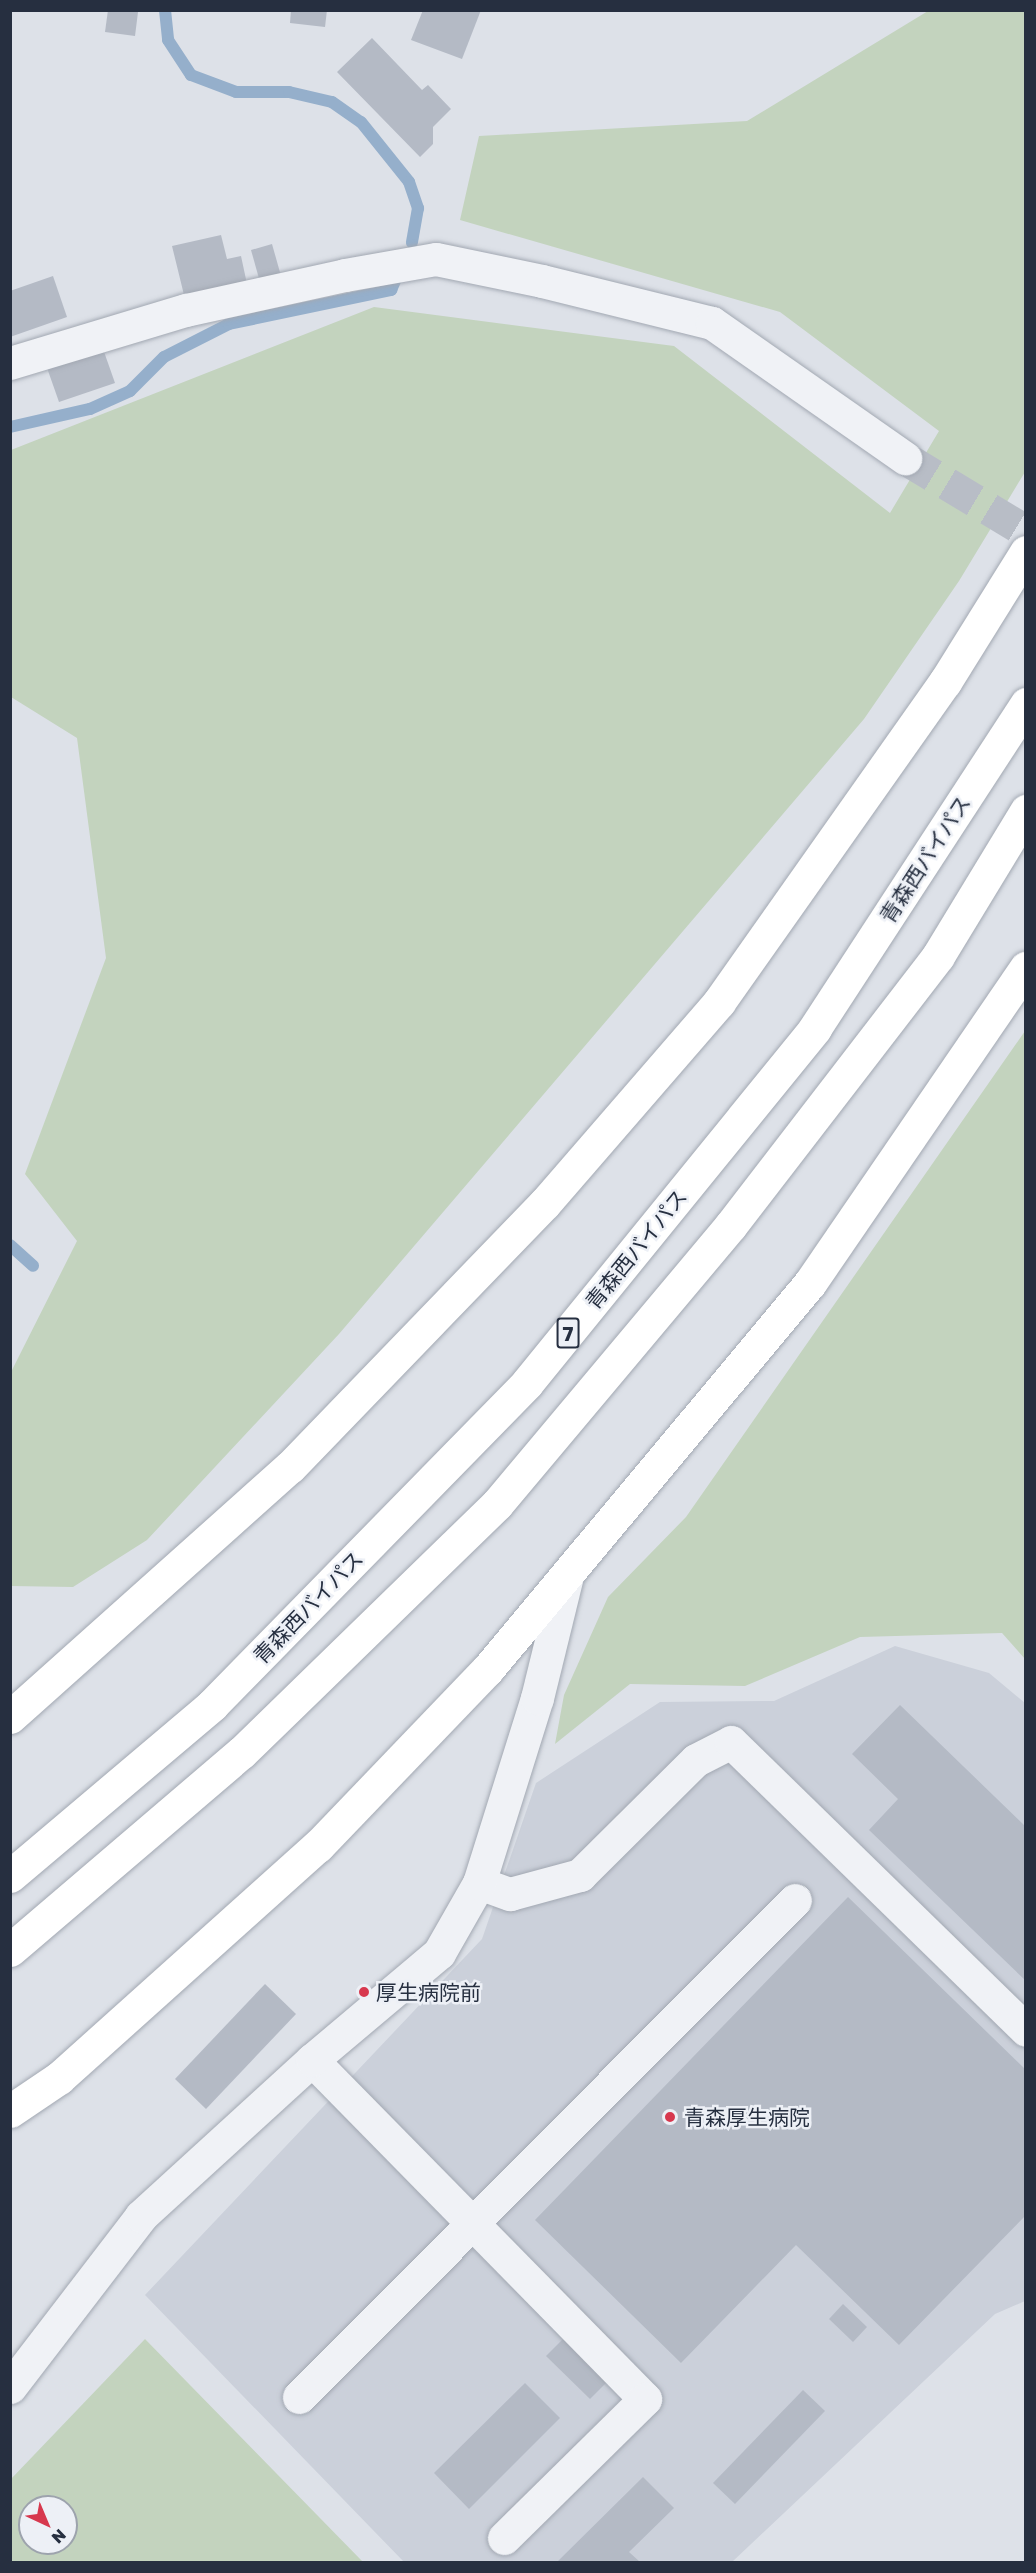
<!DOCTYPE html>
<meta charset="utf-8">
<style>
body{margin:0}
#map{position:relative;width:1036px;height:2573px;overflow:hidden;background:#dde1e8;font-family:"Golos Text","Noto Sans JP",sans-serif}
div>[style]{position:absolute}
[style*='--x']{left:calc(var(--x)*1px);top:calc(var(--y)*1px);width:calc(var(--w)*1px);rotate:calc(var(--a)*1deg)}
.built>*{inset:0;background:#cbd0da}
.green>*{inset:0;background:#c3d3be}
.stream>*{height:12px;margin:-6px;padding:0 6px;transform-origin:6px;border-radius:6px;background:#95afcb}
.building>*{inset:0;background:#b4bac5}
.minor-tunnel>*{height:33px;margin-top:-16.5px;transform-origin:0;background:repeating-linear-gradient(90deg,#b8bdc6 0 33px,transparent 0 49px)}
.roads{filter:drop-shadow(0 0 2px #a2a8b2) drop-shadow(0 0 2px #a2a8b2)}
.minor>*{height:33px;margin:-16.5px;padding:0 16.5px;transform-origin:16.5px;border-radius:16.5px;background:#f0f2f6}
.highway>*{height:33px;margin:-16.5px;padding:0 16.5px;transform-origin:16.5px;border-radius:16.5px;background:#fff}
.dots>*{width:16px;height:16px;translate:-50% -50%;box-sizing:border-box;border:3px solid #edf0f6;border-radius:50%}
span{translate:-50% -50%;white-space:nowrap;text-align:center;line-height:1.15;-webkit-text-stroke:5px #edf0f6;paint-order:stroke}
.shield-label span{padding:2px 4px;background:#edf0f6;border:2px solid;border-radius:4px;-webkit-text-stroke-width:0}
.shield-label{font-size:20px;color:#262f40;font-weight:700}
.street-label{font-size:21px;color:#262f40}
.poi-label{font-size:21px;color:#262f40}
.left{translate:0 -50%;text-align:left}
.frame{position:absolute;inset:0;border:12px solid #262f40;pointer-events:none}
.north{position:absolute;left:18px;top:2495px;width:60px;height:60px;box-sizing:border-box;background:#edf0f6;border:2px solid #9da3ad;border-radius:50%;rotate:136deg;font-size:16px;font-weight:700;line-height:24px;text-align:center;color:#262f40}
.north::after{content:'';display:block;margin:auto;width:21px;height:27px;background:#d7384e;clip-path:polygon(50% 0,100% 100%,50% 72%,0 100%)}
</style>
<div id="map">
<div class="built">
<div style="clip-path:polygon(895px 1646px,989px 1673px,1025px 1703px,1025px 2301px,995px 2314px,732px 2562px,404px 2562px,145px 2295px,482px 1939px,536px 1783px,660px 1702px,774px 1701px)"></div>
</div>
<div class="green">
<div style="clip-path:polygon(928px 11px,1025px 11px,1025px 472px,959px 581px,864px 719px,339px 1334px,147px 1540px,73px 1587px,11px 1586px,10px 1374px,77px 1241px,25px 1174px,106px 958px,77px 738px,11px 697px,11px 450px,374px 307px,674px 346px,890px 513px,939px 431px,780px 312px,460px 220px,479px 136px,747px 121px)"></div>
<div style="clip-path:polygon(1025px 1031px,1025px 1659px,1002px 1633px,860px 1637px,745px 1686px,630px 1684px,555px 1744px,564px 1695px,608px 1597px,686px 1517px)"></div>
<div style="clip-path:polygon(evenodd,145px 2339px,363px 2562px,11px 2562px,11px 2479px,145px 2339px,30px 2507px,66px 2507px,66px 2543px,30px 2543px,30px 2507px)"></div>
</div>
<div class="stream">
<div style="--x:165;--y:10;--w:30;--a:84"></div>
<div style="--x:168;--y:40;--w:42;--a:56.7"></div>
<div style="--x:191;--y:75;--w:48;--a:20.7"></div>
<div style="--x:236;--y:92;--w:53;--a:0"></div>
<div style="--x:289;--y:92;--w:44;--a:13.1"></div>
<div style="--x:332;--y:102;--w:35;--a:35"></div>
<div style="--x:361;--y:122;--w:77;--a:51.3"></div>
<div style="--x:409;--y:182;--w:28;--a:71"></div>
<div style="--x:418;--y:208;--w:35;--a:100"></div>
<div style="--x:10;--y:427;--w:82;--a:-12.7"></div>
<div style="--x:90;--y:409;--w:44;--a:-24.2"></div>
<div style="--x:130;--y:391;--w:48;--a:-45"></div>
<div style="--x:164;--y:357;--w:73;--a:-26.9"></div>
<div style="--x:229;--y:324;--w:166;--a:-11.9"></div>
<div style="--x:391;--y:290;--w:10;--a:-66"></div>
<div style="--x:10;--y:1245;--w:31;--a:42"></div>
</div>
<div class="building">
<div style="clip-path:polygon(108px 10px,138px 12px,135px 36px,105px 32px)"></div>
<div style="clip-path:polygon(291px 10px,327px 10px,325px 27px,290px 23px)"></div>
<div style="clip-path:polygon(423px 10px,481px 10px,462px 59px,411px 40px)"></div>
<div style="clip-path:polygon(372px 38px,422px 90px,428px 85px,451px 109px,433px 127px,433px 144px,420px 157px,337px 72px)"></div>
<div style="clip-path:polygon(221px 235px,227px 259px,241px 256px,247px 284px,185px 299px,172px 246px)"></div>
<div style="clip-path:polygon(272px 244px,281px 276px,260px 282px,251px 250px)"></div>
<div style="clip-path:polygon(53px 276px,67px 317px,10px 337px,10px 291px)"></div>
<div style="clip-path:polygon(102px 346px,115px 383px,59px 402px,46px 365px)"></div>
<div style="clip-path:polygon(900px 1705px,1026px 1827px,1026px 1981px,869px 1830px,898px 1799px,852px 1754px)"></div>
<div style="clip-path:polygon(848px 1897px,1026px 2070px,1026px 2215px,899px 2345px,796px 2245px,681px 2363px,535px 2220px)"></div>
<div style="clip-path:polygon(265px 1984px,296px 2014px,206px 2109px,175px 2079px)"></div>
<div style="clip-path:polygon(843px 2304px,867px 2327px,853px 2342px,829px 2319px)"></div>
<div style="clip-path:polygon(565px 2337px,609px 2380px,590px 2399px,546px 2356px)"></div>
<div style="clip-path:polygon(525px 2383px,560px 2418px,469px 2509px,434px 2473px)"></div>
<div style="clip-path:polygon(803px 2390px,825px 2411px,735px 2504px,713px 2483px)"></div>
<div style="clip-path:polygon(643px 2477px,674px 2508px,629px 2552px,640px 2562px,557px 2562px)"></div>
</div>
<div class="minor-tunnel">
<div style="--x:905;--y:458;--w:141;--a:31.1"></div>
</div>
<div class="roads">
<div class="minor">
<div style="--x:10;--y:363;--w:184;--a:-16.8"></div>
<div style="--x:186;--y:310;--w:163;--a:-12.4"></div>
<div style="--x:345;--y:275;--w:92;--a:-10"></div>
<div style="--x:436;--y:259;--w:108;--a:11.7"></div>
<div style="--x:542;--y:281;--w:175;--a:13.9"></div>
<div style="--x:712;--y:323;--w:236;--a:35"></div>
<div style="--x:479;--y:1883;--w:33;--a:20"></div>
<div style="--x:510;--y:1894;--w:73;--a:-15.2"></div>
<div style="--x:580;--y:1875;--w:163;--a:-44.8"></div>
<div style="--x:696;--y:1760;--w:39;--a:-27"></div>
<div style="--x:731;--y:1742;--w:412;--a:44.3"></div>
<div style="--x:312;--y:2060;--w:475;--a:45.5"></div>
<div style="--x:645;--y:2399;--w:198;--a:135.4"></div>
<div style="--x:10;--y:2387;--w:215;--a:-52.5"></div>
<div style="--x:141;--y:2216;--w:231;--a:-42.4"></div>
<div style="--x:312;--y:2060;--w:166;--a:-40.1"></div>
<div style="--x:439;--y:1953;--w:81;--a:-60.3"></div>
<div style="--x:479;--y:1883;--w:194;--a:-72.6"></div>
<div style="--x:537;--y:1698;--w:126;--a:-76.2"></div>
<div style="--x:299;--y:2397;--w:702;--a:-45.06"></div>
</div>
<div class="highway">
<div style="--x:10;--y:1717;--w:375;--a:-41.8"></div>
<div style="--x:290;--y:1467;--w:367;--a:-46"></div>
<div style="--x:545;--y:1203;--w:266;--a:-49.1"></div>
<div style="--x:719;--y:1002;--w:392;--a:-54.8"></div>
<div style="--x:945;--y:682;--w:153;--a:-58.1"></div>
<div style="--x:10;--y:1876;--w:265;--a:-40.2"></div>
<div style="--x:212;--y:1705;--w:450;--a:-45.6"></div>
<div style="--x:527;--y:1383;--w:457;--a:-50.9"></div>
<div style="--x:815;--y:1028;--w:387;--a:-56.9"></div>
<div style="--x:10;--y:1950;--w:304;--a:-40.5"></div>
<div style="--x:241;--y:1753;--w:357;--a:-44.2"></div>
<div style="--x:497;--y:1504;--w:364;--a:-50"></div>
<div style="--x:731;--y:1225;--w:339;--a:-52.4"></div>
<div style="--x:938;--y:956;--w:170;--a:-58.7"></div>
<div style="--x:10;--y:2111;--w:59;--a:-34"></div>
<div style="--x:59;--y:2078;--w:348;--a:-41.9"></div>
<div style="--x:318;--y:1846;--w:244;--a:-46.2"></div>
<div style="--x:487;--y:1670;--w:504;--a:-50.15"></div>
<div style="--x:810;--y:1283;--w:382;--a:-55.6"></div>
</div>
</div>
<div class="dots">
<div style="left:364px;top:1992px;background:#d7384e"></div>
<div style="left:670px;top:2117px;background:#d7384e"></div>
</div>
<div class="shield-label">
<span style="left:568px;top:1333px">7</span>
</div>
<div class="street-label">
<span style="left:925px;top:859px;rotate:-57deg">青森西バイパス</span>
<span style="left:636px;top:1249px;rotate:-51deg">青森西バイパス</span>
<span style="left:308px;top:1607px;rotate:-46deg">青森西バイパス</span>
</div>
<div class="poi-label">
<span class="left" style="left:376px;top:1992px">厚生病院前</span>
<span class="left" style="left:684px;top:2117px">青森厚生病院</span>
</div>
<div class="frame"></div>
<div class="north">N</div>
</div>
